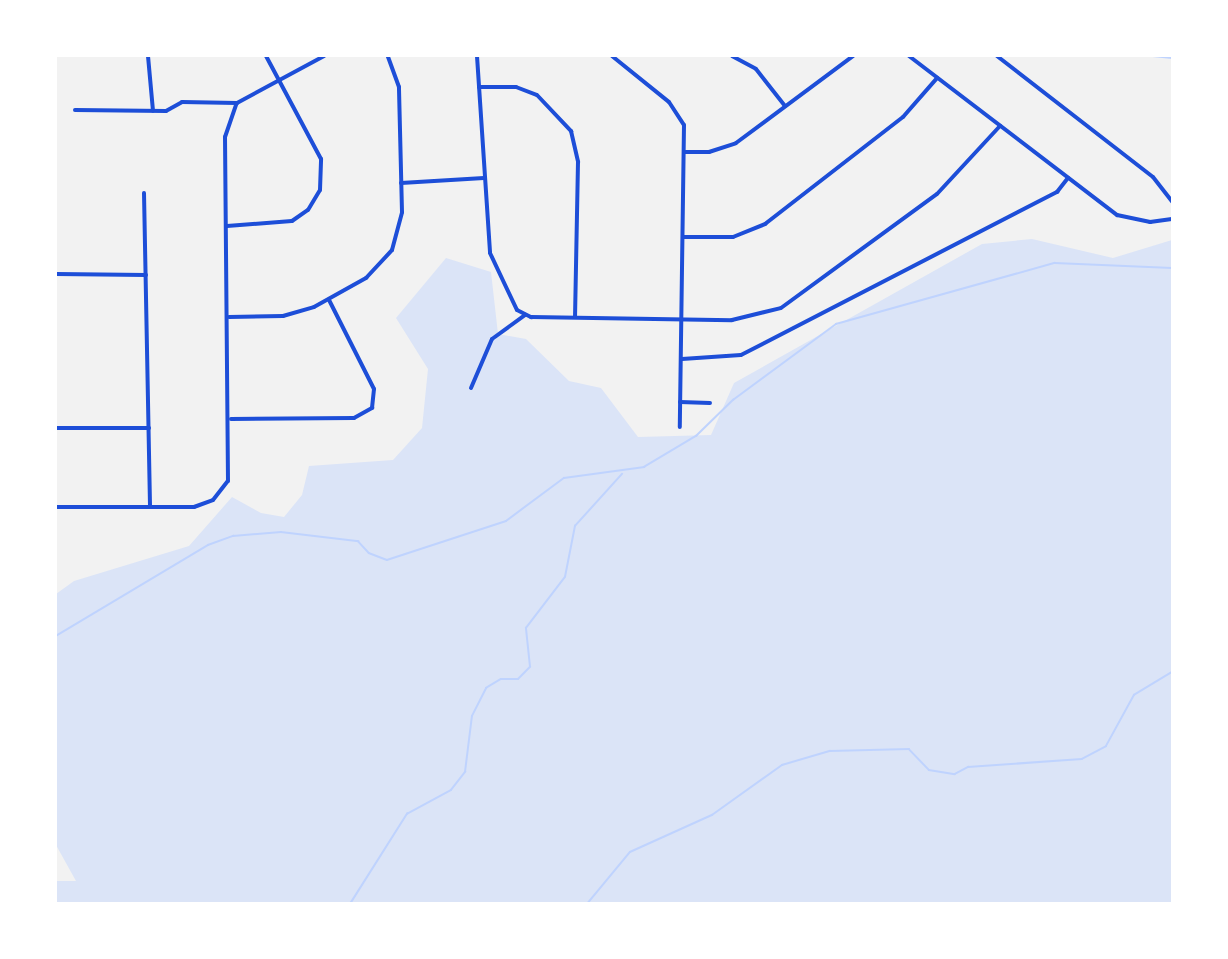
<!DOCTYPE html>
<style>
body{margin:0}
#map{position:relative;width:1228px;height:959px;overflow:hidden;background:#f2f2f2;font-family:Quicksand,sans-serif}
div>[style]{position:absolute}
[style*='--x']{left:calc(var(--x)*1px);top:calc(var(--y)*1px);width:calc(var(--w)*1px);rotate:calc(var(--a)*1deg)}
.green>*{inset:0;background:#dbe4f7}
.stream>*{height:1.5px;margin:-0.75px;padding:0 0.75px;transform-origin:0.75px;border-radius:0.75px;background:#bfd3fe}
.minor>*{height:4px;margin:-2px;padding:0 2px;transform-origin:2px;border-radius:2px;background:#1d4ed8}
span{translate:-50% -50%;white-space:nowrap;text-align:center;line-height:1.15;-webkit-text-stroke:4.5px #fff;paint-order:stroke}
.frame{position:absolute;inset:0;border:57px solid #fff;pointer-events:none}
</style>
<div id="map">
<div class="green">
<div style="clip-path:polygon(1032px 239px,1113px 258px,1172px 240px,1172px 903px,56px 904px,56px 881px,76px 881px,56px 845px,56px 594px,74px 581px,189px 546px,232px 497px,261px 513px,284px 517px,302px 495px,309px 466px,393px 460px,422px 428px,428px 369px,396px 318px,446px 258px,491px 272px,498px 334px,526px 339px,569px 381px,601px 388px,638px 437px,711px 435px,734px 383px,982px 244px)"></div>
</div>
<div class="stream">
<div style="--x:1153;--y:56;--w:19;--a:6"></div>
<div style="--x:56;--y:636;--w:177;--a:-30.9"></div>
<div style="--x:208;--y:545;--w:27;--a:-20"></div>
<div style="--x:233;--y:536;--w:48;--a:-4.8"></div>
<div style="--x:281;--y:532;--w:78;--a:6.7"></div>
<div style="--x:358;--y:541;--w:16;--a:47"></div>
<div style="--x:369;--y:553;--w:19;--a:21"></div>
<div style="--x:387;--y:560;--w:125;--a:-18.1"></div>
<div style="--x:506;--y:521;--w:72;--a:-36.6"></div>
<div style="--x:564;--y:478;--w:81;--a:-7.8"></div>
<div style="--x:644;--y:467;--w:61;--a:-30.8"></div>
<div style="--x:696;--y:436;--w:52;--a:-44.2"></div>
<div style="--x:733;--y:400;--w:128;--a:-36.4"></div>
<div style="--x:836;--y:324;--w:227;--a:-15.6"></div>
<div style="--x:1055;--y:263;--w:117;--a:2.4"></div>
<div style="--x:350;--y:904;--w:107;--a:-57.7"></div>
<div style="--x:407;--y:814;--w:50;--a:-28.6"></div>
<div style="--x:451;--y:790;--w:23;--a:-52"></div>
<div style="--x:465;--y:772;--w:56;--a:-82.9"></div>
<div style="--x:472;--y:716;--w:31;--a:-63"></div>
<div style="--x:486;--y:688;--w:17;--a:-31"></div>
<div style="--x:501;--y:679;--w:17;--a:0"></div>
<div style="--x:518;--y:679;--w:17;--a:-45"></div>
<div style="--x:530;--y:667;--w:39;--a:-96"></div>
<div style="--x:526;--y:628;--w:64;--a:-52.6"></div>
<div style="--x:565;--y:577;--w:52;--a:-78.9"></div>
<div style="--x:575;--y:526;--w:70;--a:-47.9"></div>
<div style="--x:587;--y:904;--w:67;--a:-50.4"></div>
<div style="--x:630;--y:852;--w:90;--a:-24.3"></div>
<div style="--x:712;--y:815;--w:86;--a:-35.5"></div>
<div style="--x:782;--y:765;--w:50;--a:-16.3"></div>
<div style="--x:830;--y:751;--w:79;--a:-1.5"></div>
<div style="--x:909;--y:749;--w:29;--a:46"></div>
<div style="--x:929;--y:770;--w:26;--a:9"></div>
<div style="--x:955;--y:774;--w:15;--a:-28"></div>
<div style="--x:968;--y:767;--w:114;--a:-4"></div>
<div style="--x:1082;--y:759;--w:27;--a:-28"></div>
<div style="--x:1106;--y:746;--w:58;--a:-61.2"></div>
<div style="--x:1134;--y:695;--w:44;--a:-31.2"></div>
</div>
<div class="minor">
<div style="--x:148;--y:56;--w:55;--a:84.8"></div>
<div style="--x:477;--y:56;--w:197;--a:86.2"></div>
<div style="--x:490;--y:253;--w:63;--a:64.7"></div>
<div style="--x:517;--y:310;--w:16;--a:27"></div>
<div style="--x:531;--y:317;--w:201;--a:0.9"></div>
<div style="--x:732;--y:320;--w:50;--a:-13.8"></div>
<div style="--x:781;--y:308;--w:193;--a:-36.2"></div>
<div style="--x:937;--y:194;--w:93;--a:-47.2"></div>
<div style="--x:612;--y:56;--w:73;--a:38.9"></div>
<div style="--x:669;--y:102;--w:27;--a:57"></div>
<div style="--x:684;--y:125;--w:302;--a:90.8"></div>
<div style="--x:732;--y:56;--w:27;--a:28"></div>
<div style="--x:756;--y:69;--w:47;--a:51.9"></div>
<div style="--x:909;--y:56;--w:262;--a:37.4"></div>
<div style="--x:1117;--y:215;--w:34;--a:12"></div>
<div style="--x:1150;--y:222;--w:22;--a:-8"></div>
<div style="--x:997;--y:56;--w:197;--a:37.8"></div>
<div style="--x:1153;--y:177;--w:31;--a:52"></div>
<div style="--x:479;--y:87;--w:37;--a:0"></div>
<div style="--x:516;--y:87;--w:22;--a:21"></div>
<div style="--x:537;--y:95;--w:50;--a:46.6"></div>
<div style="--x:571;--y:131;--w:32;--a:77"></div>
<div style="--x:578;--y:162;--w:155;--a:91.1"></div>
<div style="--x:75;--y:110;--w:91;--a:0.6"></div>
<div style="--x:166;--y:111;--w:18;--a:-29"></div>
<div style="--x:182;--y:102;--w:55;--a:1"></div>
<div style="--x:237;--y:103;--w:99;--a:-28.4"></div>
<div style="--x:685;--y:152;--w:24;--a:0"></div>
<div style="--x:709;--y:152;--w:28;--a:-18"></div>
<div style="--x:736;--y:143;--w:146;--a:-36.6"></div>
<div style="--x:401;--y:183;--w:83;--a:-3.4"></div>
<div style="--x:144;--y:193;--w:314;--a:88.9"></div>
<div style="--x:227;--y:226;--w:65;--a:-4.4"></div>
<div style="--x:292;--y:221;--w:19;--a:-35"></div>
<div style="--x:308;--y:210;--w:23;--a:-59"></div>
<div style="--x:320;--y:190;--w:31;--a:-88"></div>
<div style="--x:321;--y:159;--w:117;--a:-118.1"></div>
<div style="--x:684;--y:237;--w:49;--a:0"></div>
<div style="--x:733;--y:237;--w:35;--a:-22"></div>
<div style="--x:765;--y:224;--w:175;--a:-37.8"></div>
<div style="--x:903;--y:117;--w:52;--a:-48.9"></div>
<div style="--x:56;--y:274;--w:90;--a:0.6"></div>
<div style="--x:229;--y:317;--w:54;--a:-1.1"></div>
<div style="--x:283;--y:316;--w:32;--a:-16"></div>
<div style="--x:314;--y:307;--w:60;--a:-29.1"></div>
<div style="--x:366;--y:278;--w:38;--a:-47"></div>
<div style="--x:392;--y:250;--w:39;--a:-75"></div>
<div style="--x:402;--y:212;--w:125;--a:-91.4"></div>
<div style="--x:399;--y:87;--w:33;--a:-110"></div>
<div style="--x:682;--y:359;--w:59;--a:-3.9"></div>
<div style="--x:741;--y:355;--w:356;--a:-27.3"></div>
<div style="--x:1057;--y:192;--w:18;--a:-52"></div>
<div style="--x:471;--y:388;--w:53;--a:-66.8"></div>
<div style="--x:492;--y:339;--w:41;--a:-36"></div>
<div style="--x:680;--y:402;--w:30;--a:2"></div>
<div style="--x:231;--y:419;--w:123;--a:-0.5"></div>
<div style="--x:354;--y:418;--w:21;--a:-29"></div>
<div style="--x:372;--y:408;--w:19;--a:-84"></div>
<div style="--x:374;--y:389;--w:100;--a:-116.8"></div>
<div style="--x:56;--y:428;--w:93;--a:0"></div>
<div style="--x:56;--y:507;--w:138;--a:0"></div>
<div style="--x:194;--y:507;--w:20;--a:-20"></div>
<div style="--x:213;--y:500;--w:24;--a:-52"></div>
<div style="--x:228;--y:481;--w:344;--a:-90.5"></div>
<div style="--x:225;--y:137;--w:36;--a:-71"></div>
</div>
<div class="frame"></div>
</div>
